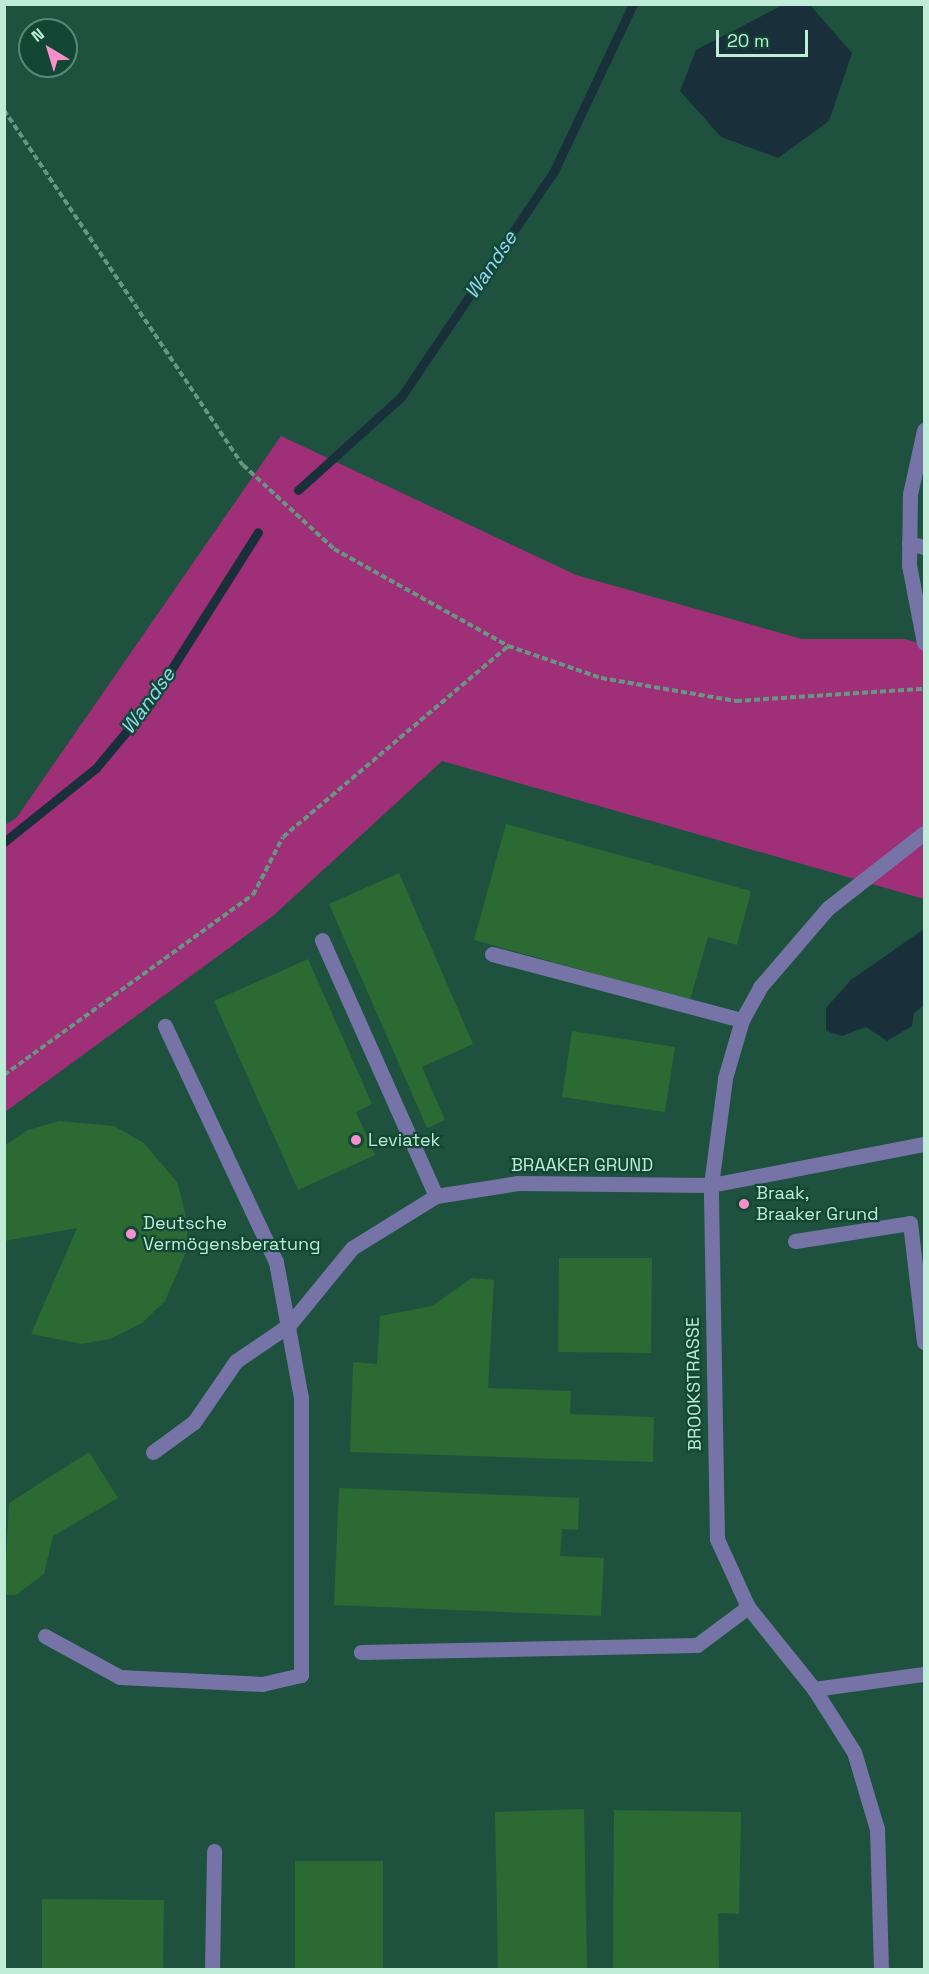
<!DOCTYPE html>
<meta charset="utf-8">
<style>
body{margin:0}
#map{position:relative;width:929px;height:1974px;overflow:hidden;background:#1e523f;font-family:"Space Grotesk",sans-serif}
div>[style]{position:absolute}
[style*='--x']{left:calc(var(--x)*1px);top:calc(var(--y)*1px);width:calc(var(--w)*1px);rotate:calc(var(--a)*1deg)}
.green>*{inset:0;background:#9f2f77}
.water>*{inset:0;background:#19303a}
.stream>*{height:9px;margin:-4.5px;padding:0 4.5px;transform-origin:4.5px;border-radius:4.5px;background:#19303a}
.building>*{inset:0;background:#2b6a32}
.path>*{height:4px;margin-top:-2px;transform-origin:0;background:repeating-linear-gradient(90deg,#669783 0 6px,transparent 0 9px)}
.minor>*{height:15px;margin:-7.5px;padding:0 7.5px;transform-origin:7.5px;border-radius:7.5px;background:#7674a6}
.dots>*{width:16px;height:16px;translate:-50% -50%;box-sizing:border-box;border:3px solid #114734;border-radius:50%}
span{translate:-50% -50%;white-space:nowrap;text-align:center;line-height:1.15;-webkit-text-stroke:4.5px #114734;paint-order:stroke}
.poi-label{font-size:18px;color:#bfecd7}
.left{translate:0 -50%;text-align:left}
.street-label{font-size:18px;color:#bfecd7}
.water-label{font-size:20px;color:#92d7f3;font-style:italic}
.frame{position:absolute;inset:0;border:6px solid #bfecd7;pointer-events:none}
.north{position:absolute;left:18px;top:18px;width:60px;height:60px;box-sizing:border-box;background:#114734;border:2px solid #578975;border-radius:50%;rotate:322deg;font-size:16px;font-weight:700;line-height:24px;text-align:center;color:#bfecd7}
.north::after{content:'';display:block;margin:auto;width:21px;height:27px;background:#f890cb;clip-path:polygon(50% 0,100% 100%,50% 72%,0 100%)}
.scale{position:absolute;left:716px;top:30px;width:92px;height:27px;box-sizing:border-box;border:3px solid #bfecd7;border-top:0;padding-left:8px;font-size:18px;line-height:21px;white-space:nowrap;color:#bfecd7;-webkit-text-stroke:4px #114734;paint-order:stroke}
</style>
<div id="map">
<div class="green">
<div style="clip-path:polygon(281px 436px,576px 575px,802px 639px,905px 639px,924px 645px,924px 899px,442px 761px,274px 915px,5px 1112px,5px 825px,17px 817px)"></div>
</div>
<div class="water">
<div style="clip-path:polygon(783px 5px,810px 5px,852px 53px,829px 121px,778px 158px,721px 137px,680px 91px,696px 50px)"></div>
<div style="clip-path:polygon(924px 929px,924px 1005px,914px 1013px,912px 1026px,887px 1041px,866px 1027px,842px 1036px,826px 1031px,826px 1008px,851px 980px)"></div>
</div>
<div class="stream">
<div style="--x:298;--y:490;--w:139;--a:-42.1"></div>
<div style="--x:401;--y:397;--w:273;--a:-55.9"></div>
<div style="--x:554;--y:171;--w:185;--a:-64.7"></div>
<div style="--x:4;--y:842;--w:118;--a:-38.8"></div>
<div style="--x:96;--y:768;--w:85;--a:-50.3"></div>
<div style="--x:150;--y:703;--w:202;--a:-57.7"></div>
</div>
<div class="building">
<div style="clip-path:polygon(506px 824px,751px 891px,737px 945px,708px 937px,690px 1000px,474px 940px)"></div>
<div style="clip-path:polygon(399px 873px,473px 1044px,422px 1067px,445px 1120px,427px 1128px,329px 904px)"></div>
<div style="clip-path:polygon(308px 959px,372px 1104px,356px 1112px,375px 1155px,298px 1190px,214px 1001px)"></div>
<div style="clip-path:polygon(572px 1031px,675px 1047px,665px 1112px,562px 1097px)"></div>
<div style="clip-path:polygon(59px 1121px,114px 1126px,144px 1143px,177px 1182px,187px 1220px,187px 1250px,165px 1301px,142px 1323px,110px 1339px,82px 1344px,31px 1334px,77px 1228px,4px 1241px,4px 1146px,28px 1130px)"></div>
<div style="clip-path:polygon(559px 1258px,652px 1258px,651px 1353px,558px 1352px)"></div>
<div style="clip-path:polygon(472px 1278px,494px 1280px,488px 1388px,571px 1391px,570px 1414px,654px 1417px,653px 1462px,350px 1452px,353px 1362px,377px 1364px,380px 1316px,432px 1306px)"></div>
<div style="clip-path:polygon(89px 1452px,118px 1498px,53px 1536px,44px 1574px,16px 1595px,4px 1595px,9px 1503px)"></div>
<div style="clip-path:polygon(339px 1488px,579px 1498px,578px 1530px,562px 1529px,560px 1556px,604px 1558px,601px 1616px,334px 1605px)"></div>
<div style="clip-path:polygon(584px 1809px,587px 1970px,498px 1970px,495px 1812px)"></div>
<div style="clip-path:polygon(614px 1810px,741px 1812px,739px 1914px,718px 1913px,719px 1970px,613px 1970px)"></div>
<div style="clip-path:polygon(295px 1861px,383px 1861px,383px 1970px,295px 1970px)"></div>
<div style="clip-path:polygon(42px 1899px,164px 1900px,163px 1970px,42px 1970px)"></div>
</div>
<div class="path">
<div style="--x:4;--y:110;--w:428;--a:56.1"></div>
<div style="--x:243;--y:465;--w:124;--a:42.7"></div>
<div style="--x:334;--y:549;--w:199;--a:29.1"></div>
<div style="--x:508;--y:646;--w:98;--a:19"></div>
<div style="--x:601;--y:678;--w:137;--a:9.7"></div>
<div style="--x:736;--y:701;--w:188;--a:-3.7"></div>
<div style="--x:4;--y:1075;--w:307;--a:-35.9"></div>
<div style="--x:253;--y:895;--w:65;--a:-62.7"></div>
<div style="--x:283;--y:837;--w:295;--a:-40.3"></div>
</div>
<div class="minor">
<div style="--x:924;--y:430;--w:66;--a:102.3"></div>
<div style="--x:910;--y:494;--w:71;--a:90.8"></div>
<div style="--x:909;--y:565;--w:79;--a:79.1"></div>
<div style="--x:909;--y:543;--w:16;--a:15"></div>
<div style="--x:322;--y:940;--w:280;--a:66"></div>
<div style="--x:492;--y:954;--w:259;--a:14.8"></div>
<div style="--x:795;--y:1241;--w:116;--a:-8.9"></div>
<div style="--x:910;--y:1223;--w:120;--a:83.3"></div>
<div style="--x:153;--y:1452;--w:51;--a:-36.2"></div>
<div style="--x:194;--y:1422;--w:74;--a:-55.5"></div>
<div style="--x:236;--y:1361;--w:64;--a:-34.2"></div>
<div style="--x:289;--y:1325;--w:99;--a:-50.7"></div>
<div style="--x:352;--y:1248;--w:99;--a:-31.8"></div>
<div style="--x:436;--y:1196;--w:83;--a:-9"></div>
<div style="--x:518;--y:1183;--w:193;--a:0.6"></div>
<div style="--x:711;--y:1185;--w:217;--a:-10.9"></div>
<div style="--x:45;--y:1636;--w:85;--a:28.7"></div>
<div style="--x:120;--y:1677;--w:142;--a:2.8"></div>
<div style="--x:262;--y:1684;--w:40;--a:-13"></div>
<div style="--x:301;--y:1675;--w:277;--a:-90"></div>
<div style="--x:301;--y:1398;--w:138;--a:-100.4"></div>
<div style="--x:276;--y:1262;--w:261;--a:-115.2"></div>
<div style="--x:361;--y:1652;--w:336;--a:-1.2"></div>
<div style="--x:697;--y:1645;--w:64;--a:-36.7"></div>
<div style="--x:814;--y:1689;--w:111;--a:-7.8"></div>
<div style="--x:212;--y:1970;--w:119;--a:-89"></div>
<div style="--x:881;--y:1970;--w:141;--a:-91.6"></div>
<div style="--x:877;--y:1829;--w:80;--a:-106.6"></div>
<div style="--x:854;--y:1752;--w:75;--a:-122.4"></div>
<div style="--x:814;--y:1689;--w:105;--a:-128.8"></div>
<div style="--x:748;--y:1607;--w:75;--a:-114.5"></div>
<div style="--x:717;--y:1539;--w:354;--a:-91"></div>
<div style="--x:711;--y:1185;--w:108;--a:-82.5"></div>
<div style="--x:725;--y:1078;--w:60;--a:-73.7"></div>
<div style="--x:742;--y:1020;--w:38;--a:-61"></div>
<div style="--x:760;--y:987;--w:104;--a:-49.3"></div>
<div style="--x:828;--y:908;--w:122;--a:-38"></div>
</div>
<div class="dots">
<div style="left:356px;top:1140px;background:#f890cb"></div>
<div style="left:744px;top:1204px;background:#f890cb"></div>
<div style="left:131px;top:1234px;background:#f890cb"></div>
</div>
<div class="poi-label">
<span class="left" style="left:368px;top:1140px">Leviatek</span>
<span class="left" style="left:756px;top:1204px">Braak,<br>Braaker Grund</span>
<span class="left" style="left:143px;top:1234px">Deutsche<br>Vermögensberatung</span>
</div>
<div class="street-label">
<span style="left:582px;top:1165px">BRAAKER GRUND</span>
<span style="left:694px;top:1384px;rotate:-91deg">BROOKSTRASSE</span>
</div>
<div class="water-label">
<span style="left:491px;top:265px;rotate:-56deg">Wandse</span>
<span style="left:148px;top:701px;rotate:-54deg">Wandse</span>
</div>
<div class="frame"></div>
<div class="north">N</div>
<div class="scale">20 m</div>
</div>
